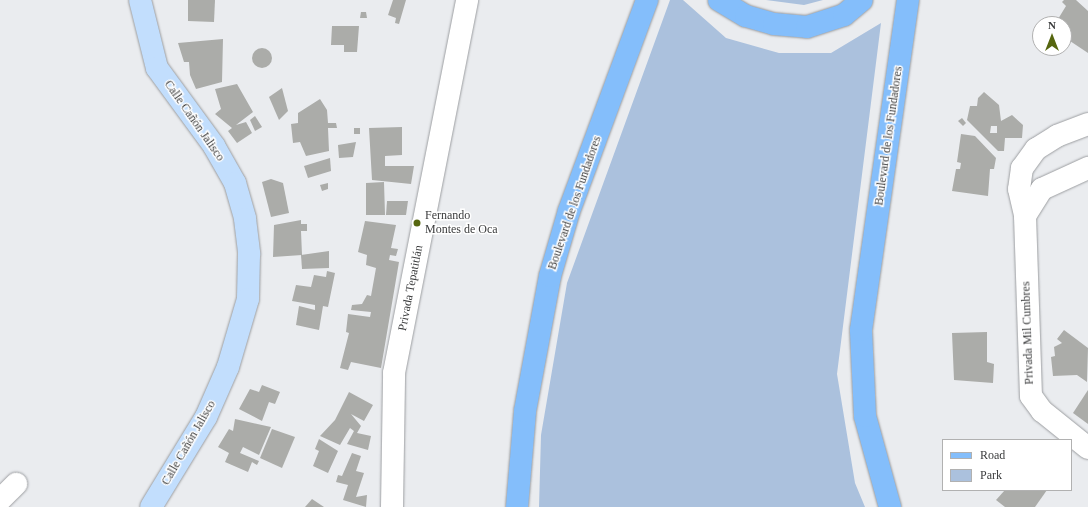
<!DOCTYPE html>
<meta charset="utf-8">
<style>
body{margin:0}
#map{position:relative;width:1088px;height:507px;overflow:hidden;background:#eaecef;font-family:"Times New Roman",serif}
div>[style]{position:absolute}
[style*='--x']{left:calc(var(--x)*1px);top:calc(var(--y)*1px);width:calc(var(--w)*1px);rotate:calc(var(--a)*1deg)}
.green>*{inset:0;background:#abc1dd}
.building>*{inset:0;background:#abaca9}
.round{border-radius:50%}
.roads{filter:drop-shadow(0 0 1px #9c9ea1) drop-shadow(0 0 1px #9c9ea1)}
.street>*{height:22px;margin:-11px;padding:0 11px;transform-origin:11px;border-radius:11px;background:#fff}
.secondary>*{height:22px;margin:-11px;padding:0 11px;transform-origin:11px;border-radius:11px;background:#c2defd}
.primary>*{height:22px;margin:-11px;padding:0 11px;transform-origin:11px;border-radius:11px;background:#84befb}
.dots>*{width:11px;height:11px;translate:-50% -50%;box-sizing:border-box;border:2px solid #fff;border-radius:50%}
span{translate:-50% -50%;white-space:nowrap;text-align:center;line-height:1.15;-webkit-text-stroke:3px #fff;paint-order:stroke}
.street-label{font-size:12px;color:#3b3c3d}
.poi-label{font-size:12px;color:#3b3c3d}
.left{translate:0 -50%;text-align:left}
.legend{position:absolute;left:942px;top:439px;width:130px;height:52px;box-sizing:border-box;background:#fff;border:1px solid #b1b1b1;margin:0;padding:5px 7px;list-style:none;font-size:12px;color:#3b3c3d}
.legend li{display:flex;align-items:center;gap:8px;height:20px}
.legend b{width:20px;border:1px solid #b1b1b1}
.north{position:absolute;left:1032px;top:16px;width:40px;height:40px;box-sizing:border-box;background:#fff;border:1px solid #b1b1b1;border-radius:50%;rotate:0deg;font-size:11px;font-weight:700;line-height:16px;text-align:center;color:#3b3c3d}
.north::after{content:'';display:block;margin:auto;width:14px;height:18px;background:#56660f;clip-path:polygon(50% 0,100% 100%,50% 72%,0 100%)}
</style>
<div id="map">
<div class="green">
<div style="clip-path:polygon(670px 0,683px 0,726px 38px,779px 53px,831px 53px,881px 23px,837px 374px,855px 483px,865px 507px,539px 507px,541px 435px,567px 283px)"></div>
<div style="clip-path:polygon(766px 0,823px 0,804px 5px)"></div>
</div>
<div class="building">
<div style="clip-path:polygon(188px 0,215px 0,214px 22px,188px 21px)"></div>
<div style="clip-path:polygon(393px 0,406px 0,399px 24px,395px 23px,396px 18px,388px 15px)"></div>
<div style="clip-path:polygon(1064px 0,1076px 0,1088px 11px,1088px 53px,1064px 37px,1064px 24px,1055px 24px,1066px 6px,1062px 2px)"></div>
<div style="clip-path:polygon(361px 12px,366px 12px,367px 18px,360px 18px)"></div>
<div style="clip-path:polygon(332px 26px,359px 26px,357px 52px,344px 52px,344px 45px,331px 45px)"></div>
<div style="clip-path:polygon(223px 39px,222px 82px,196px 89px,190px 75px,189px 62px,184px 62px,178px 43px)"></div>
<div class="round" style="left:252px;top:48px;width:20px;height:20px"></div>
<div style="clip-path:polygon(237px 84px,253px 112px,236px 125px,246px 122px,252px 133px,237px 143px,228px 131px,232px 128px,215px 114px,221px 109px,215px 89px)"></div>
<div style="clip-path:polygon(282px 88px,288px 111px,279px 120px,269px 97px)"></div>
<div style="clip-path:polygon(evenodd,984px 92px,999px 105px,1001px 121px,1012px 115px,1023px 125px,1022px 138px,1005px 138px,1004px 151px,998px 151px,967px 120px,970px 106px,977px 106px,978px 98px,984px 92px,991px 126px,997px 126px,997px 133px,990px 133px,991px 126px)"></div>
<div style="clip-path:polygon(320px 99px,327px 110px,328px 123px,336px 123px,337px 128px,328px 128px,329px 151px,306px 156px,300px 142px,293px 143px,291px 124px,298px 123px,298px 113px)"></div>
<div style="clip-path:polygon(255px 116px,262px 127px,255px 131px,250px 120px)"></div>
<div style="clip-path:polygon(962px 118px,966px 123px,963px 126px,958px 121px)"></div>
<div style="clip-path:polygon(402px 127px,402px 155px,385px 156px,385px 166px,414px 166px,411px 184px,372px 180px,369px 128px)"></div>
<div style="clip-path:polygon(354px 128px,360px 128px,360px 134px,354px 134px)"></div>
<div style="clip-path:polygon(961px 134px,975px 136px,996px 158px,994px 169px,990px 169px,988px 196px,952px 191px,956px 169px,960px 169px,961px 163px,957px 162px)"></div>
<div style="clip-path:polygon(356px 142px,353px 157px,339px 158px,338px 145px)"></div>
<div style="clip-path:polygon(330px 158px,331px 171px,308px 178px,304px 166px)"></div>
<div style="clip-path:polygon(271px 179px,283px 183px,289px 213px,271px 217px,262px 182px)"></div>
<div style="clip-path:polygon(384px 182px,385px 215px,366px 215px,366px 183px)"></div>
<div style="clip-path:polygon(328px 183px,328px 189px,322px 191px,320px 185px)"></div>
<div style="clip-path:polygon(387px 201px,408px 201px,406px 215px,386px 215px)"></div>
<div style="clip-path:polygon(301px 220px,301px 224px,307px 224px,307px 231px,301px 231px,302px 255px,273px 257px,274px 225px)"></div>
<div style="clip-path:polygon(365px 221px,396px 225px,391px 248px,398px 249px,396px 256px,390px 255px,389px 260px,399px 262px,381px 368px,351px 362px,348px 370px,340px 368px,349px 333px,346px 332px,348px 314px,370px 317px,371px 312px,351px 310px,352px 305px,362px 304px,367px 295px,371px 296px,376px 268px,366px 265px,367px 255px,358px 252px)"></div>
<div style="clip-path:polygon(329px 251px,329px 268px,302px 269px,301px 255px)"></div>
<div style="clip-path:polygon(327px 271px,335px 273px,328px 307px,323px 306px,319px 330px,296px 325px,299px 306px,315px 310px,315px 305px,292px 301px,296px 285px,311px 287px,314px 275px,326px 277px)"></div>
<div style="clip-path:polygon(1064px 330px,1088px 348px,1087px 382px,1077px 375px,1053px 376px,1051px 357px,1055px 356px,1054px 347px,1062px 343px,1057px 339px)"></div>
<div style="clip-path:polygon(987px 332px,987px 362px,994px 364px,993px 383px,954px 380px,952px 333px)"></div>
<div style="clip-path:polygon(262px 385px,280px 392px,275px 404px,269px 402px,262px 421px,239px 409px,250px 389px,259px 392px)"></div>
<div style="clip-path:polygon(1088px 390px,1088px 424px,1073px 413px)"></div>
<div style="clip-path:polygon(349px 392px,373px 405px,364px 421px,351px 414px,361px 426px,357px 433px,371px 436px,368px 450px,347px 444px,354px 431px,350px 428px,340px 445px,320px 436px,335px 420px)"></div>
<div style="clip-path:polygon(235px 419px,271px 427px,259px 455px,243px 447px,240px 453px,259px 461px,257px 465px,252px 462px,248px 472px,225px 462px,229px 453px,218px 447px,229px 429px,233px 431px)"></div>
<div style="clip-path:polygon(272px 429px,295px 437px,282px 468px,260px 458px)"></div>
<div style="clip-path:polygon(319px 439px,338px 451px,328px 473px,313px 466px,319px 451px,315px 449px)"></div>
<div style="clip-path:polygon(352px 453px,361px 456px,356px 471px,364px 473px,356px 497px,367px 495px,366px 507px,343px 500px,348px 485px,336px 482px,338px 475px,342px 476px)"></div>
<div style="clip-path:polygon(1005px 490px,1047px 490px,1035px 507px,1005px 507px,996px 500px)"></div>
<div style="clip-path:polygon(312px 499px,324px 507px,305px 507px)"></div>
</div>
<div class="roads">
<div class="street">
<div style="--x:1088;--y:124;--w:33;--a:159"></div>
<div style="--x:1057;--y:136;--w:25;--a:148"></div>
<div style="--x:1036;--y:149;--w:24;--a:126"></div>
<div style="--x:1022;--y:168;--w:21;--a:98"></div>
<div style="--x:1019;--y:189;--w:28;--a:77"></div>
<div style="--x:1025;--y:216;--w:180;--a:88.1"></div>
<div style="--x:1031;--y:396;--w:19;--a:54"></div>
<div style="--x:1042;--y:411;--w:59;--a:38.8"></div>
<div style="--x:1025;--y:216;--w:32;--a:-58"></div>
<div style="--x:1042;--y:189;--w:51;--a:-24.5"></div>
<div style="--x:0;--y:500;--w:23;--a:-45"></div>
<div style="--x:392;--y:507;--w:134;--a:-89.1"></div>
<div style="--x:394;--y:373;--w:380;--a:-78.9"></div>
</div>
<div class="secondary">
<div style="--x:140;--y:0;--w:70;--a:76"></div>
<div style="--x:157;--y:68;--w:97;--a:53.8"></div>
<div style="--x:214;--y:146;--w:43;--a:60.4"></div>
<div style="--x:235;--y:183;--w:37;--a:74"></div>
<div style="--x:245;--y:219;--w:35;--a:83"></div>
<div style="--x:249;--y:254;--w:45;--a:91.3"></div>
<div style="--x:248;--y:299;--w:71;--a:106.4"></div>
<div style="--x:228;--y:367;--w:55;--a:113.7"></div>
<div style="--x:206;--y:417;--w:105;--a:121.4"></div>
</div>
<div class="primary">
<div style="--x:719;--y:0;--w:31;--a:31"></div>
<div style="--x:746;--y:16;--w:29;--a:16"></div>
<div style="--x:774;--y:24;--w:33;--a:5"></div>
<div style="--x:807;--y:27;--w:39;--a:-18"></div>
<div style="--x:844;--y:15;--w:23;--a:-40"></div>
<div style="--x:517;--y:507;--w:96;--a:-85.2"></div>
<div style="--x:525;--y:411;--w:137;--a:-79.5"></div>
<div style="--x:550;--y:276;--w:68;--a:-73.7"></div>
<div style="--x:569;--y:211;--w:225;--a:-69.7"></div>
<div style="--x:890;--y:507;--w:94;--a:-105.4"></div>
<div style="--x:865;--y:416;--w:86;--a:-92.7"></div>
<div style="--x:861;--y:330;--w:333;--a:-81.9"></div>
</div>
</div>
<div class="dots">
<div style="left:417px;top:223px;background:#56660f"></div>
</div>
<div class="street-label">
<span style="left:194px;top:121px;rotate:55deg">Calle Cañón Jalisco</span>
<span style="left:889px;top:136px;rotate:-82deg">Boulevard de los Fundadores</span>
<span style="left:575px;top:203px;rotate:-71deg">Boulevard de los Fundadores</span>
<span style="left:411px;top:288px;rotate:-79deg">Privada Tepatitlán</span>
<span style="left:1028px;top:333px;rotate:-92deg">Privada Mil Cumbres</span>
<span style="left:189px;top:443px;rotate:-60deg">Calle Cañón Jalisco</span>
</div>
<div class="poi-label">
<span class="left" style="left:425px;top:223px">Fernando<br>Montes de Oca</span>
</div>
<ul class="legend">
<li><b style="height:5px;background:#84befb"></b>Road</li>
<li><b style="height:11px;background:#abc1dd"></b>Park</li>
</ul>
<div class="north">N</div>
</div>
